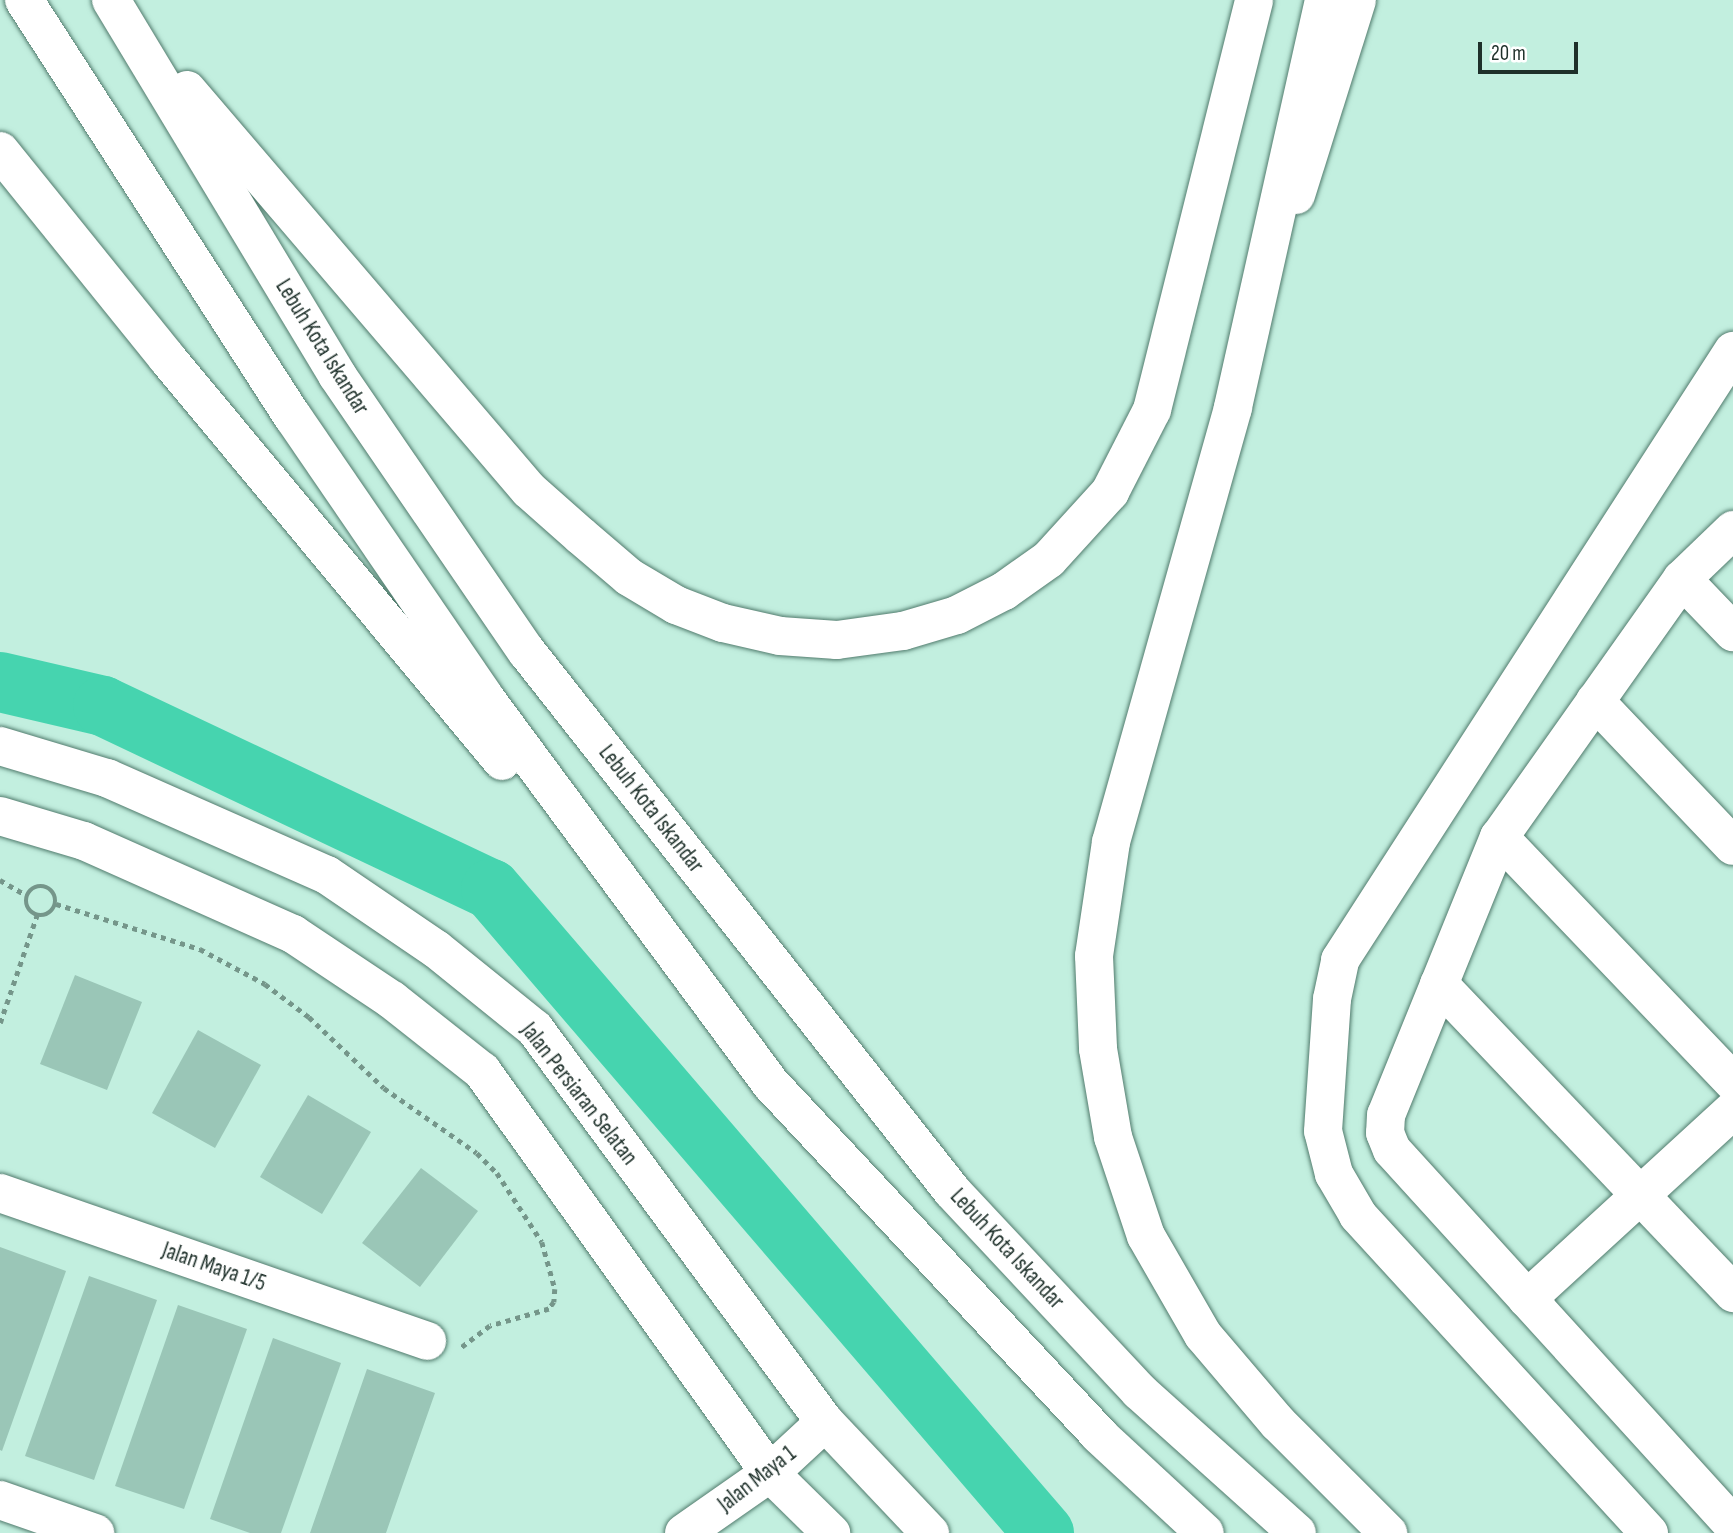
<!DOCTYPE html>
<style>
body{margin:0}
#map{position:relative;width:1733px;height:1533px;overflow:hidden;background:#c2efdf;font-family:"Sofia Sans Condensed",sans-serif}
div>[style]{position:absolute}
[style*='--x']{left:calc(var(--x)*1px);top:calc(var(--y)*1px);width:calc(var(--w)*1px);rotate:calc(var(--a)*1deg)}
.river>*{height:60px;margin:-30px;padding:0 30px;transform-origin:30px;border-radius:30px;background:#46d4af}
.building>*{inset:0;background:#9ac6b7}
.path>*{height:4.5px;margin-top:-2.25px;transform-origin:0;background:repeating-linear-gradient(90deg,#75968a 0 5px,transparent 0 10px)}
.path>.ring{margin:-2.25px;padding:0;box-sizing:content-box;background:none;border:4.5px solid #75968a;border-radius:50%}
.roads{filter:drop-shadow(0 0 2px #517b6d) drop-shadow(0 0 2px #517b6d)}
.minor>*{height:38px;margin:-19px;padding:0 19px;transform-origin:19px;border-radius:19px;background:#fff}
.highway>*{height:38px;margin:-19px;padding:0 19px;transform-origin:19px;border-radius:19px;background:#fff}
span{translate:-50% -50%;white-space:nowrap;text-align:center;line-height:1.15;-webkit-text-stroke:7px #fff;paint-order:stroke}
.street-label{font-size:23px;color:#1e302a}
.scale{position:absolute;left:1478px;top:42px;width:100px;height:32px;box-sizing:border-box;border:4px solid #1e302a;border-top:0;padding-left:9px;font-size:21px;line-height:24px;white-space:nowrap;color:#1e302a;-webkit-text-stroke:5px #fff;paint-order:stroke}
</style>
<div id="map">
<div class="river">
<div style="--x:0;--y:682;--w:106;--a:13.1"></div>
<div style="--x:103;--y:706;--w:429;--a:25.3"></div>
<div style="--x:491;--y:889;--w:849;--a:49.35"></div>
</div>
<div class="building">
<div style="clip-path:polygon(75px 975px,142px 1002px,107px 1090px,40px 1064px)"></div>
<div style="clip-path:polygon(198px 1030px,261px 1065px,215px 1148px,152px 1113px)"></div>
<div style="clip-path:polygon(308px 1095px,371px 1132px,322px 1214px,260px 1177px)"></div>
<div style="clip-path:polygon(421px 1168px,478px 1211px,420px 1287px,362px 1243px)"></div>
<div style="clip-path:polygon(0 1247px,66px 1271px,2px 1451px,0 1450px)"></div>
<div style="clip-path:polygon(89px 1276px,157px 1300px,94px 1480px,25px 1456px)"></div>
<div style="clip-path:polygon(178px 1305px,247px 1329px,184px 1509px,115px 1486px)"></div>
<div style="clip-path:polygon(273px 1338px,341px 1363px,281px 1533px,250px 1533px,210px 1519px)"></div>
<div style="clip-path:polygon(367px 1369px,435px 1393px,403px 1484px,386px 1533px,310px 1533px)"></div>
</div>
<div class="path">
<div style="--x:0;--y:880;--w:30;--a:30"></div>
<div class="ring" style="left:26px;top:886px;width:25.5px;height:25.5px"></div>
<div style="--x:56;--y:904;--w:151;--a:17.4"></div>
<div style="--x:200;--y:949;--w:74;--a:28.3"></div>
<div style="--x:265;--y:984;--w:55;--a:36.9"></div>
<div style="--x:309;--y:1017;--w:103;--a:43.4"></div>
<div style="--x:384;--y:1088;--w:113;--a:35"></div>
<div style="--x:477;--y:1153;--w:28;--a:45"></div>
<div style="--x:497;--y:1173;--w:82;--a:56.9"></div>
<div style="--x:542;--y:1242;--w:49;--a:74.5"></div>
<div style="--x:555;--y:1289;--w:13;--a:94"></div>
<div style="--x:554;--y:1302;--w:9;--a:126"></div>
<div style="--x:549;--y:1309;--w:61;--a:163.9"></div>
<div style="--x:490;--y:1326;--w:36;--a:143"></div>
<div style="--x:0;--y:1023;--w:114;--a:-71.1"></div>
</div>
<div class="roads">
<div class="minor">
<div style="--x:1296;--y:195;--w:204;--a:-72.6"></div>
<div style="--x:1733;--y:530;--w:71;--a:136.1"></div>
<div style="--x:1682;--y:579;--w:316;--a:125.3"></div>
<div style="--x:1499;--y:837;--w:300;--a:112.1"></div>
<div style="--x:1386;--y:1115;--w:18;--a:93"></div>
<div style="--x:1385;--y:1133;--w:18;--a:68"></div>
<div style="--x:1392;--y:1150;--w:507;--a:47.72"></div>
<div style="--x:1682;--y:579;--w:74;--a:46.1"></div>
<div style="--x:1595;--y:701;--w:200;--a:46.4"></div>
<div style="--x:0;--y:746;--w:112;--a:16.7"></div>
<div style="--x:107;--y:778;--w:240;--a:23.8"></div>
<div style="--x:327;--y:875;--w:132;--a:34.2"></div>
<div style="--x:436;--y:949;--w:127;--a:38.9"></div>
<div style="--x:535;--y:1029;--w:488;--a:53.6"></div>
<div style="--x:825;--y:1422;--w:153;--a:46.6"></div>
<div style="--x:0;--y:816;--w:88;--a:16.6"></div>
<div style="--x:84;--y:841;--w:229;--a:24"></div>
<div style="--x:293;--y:934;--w:119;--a:33.7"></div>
<div style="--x:392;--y:1000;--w:115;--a:38.3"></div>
<div style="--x:482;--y:1071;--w:495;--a:54.4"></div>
<div style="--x:770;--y:1473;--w:86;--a:44.5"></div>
<div style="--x:1499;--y:837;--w:339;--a:46.3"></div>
<div style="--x:1439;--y:984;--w:427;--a:46.4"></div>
<div style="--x:0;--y:1193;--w:452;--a:19.1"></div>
<div style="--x:1527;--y:1299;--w:280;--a:-42.5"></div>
<div style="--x:0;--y:1500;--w:101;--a:19.2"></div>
<div style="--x:684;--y:1533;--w:105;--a:-34.9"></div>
<div style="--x:770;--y:1473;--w:75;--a:-42.8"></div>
<div style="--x:1649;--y:1533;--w:431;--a:-132.5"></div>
<div style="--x:1358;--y:1215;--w:48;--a:-120.3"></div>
<div style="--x:1334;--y:1174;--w:44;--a:-104.3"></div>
<div style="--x:1323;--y:1131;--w:132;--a:-86.1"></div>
<div style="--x:1332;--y:999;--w:40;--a:-78"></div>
<div style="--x:1340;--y:960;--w:725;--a:-57.17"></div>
</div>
<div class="highway">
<div style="--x:24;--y:0;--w:496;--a:57.2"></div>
<div style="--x:293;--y:417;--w:337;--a:55.6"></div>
<div style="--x:483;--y:695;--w:483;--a:53.5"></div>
<div style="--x:770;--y:1083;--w:482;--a:46.9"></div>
<div style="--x:1099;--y:1435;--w:144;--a:42.8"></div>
<div style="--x:111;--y:0;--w:438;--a:58.9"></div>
<div style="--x:337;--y:375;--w:336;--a:55.6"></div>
<div style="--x:527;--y:652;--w:686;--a:51.74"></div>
<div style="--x:952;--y:1191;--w:274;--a:46.9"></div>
<div style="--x:1139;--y:1391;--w:212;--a:41.9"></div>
<div style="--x:1324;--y:0;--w:418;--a:102.6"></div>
<div style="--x:1233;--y:408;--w:451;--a:105.7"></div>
<div style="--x:1111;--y:842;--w:115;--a:98.5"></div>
<div style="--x:1094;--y:956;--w:93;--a:87.5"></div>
<div style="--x:1098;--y:1049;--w:89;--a:80.3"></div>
<div style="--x:1113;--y:1137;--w:104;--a:71.6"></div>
<div style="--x:1146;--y:1236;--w:114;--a:60.1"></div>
<div style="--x:1203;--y:1335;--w:116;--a:49.6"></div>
<div style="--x:1278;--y:1423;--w:156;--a:45"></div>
<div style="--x:187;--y:90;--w:526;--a:49.47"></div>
<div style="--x:529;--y:490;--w:69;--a:41.5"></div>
<div style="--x:581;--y:536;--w:63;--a:40.5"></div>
<div style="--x:629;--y:577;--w:55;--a:30.8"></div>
<div style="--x:676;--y:605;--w:50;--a:21"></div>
<div style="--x:723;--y:623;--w:58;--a:12.8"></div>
<div style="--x:780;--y:636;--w:57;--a:4"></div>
<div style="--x:837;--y:640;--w:67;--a:-7.8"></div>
<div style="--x:903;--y:631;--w:56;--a:-16.5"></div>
<div style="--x:957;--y:615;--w:53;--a:-27.1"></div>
<div style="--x:1004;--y:591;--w:55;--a:-35.4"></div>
<div style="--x:1049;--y:559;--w:91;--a:-47.7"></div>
<div style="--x:1110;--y:492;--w:92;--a:-62.9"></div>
<div style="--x:1152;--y:410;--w:422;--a:-76"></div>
<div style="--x:0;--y:151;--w:266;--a:51.1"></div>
<div style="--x:167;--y:358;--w:524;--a:50.26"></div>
</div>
</div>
<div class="street-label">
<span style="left:322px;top:347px;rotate:58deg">Lebuh Kota Iskandar</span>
<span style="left:651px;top:809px;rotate:52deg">Lebuh Kota Iskandar</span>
<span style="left:579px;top:1094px;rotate:52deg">Jalan Persiaran Selatan</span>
<span style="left:1007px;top:1249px;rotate:47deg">Lebuh Kota Iskandar</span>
<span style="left:214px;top:1267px;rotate:19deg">Jalan Maya 1/5</span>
<span style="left:757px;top:1479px;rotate:-38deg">Jalan Maya 1</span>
</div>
<div class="scale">20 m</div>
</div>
